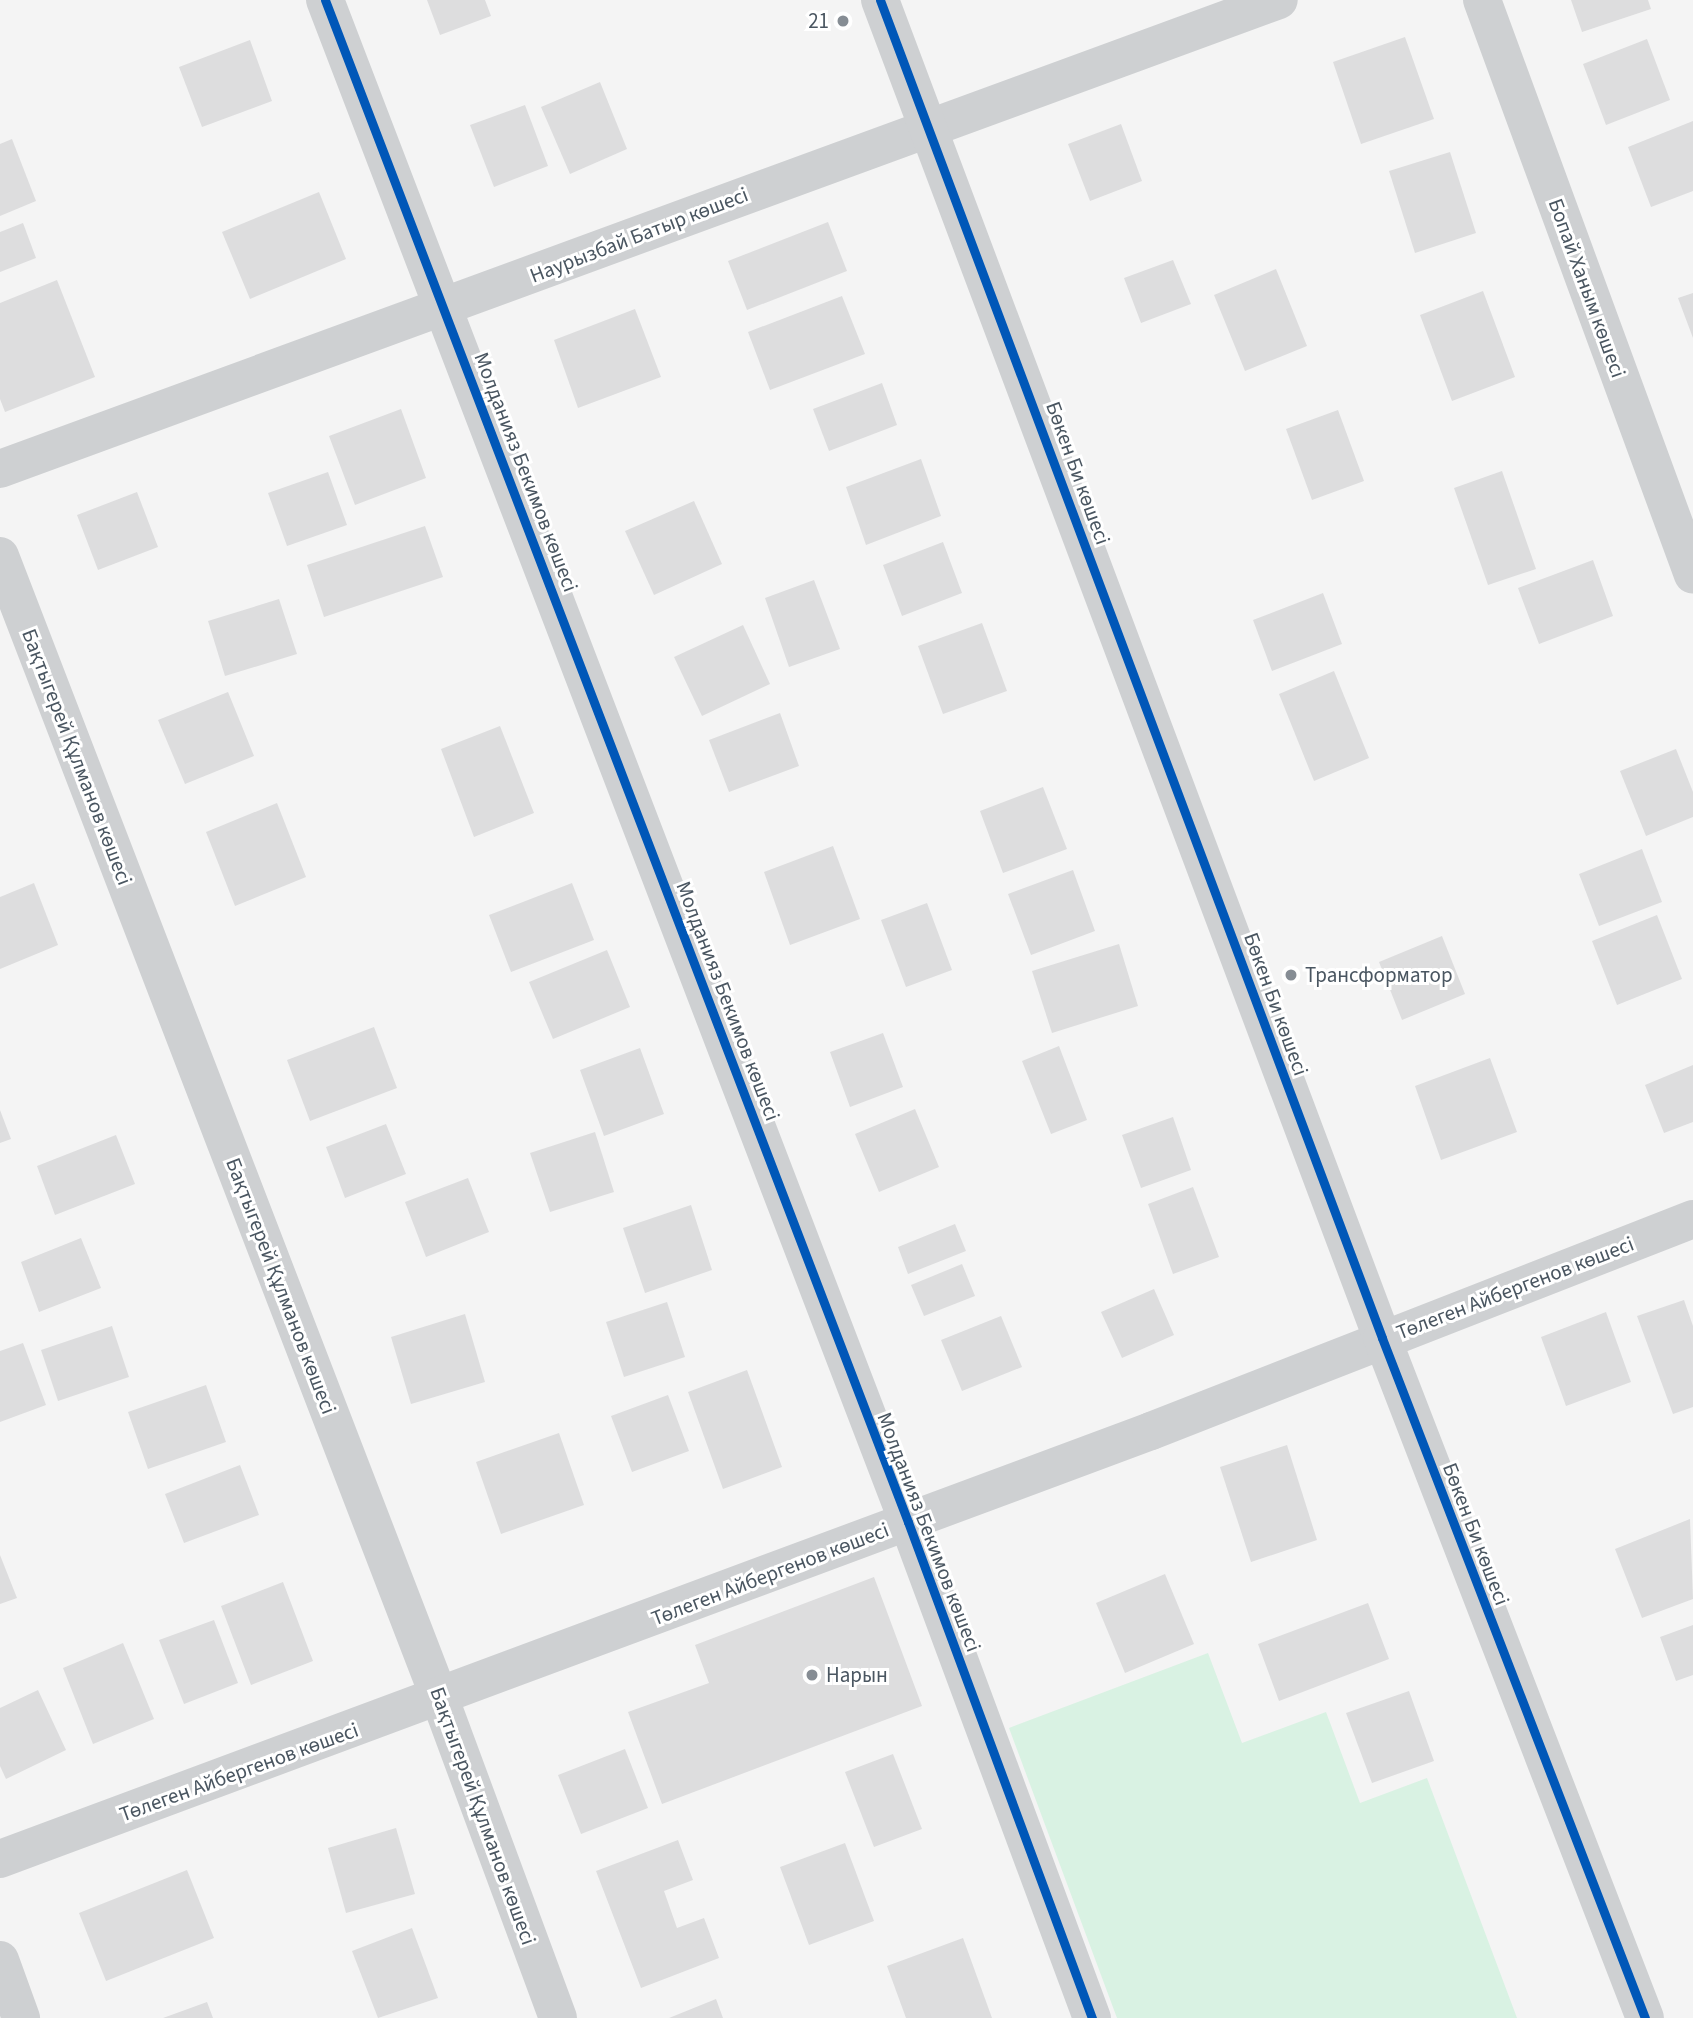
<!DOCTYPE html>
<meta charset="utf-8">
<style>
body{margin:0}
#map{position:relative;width:1693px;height:2018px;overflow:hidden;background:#f4f4f4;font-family:"Source Sans 3",sans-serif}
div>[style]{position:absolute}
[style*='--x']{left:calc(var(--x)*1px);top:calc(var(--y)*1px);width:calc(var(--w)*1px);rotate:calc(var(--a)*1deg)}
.green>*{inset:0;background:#d9f2e3}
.building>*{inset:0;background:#ddddde}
.minor>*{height:38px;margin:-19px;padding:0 19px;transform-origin:19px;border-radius:19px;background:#ced0d2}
.tertiary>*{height:38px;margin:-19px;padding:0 19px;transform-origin:19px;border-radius:19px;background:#ced0d2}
.cycleway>*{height:9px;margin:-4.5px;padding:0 4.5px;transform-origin:4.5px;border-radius:4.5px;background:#0057b8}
.dots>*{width:19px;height:19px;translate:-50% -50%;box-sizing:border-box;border:4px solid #fff;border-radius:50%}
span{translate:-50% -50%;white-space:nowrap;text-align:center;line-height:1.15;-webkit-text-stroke:6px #fff;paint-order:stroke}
.poi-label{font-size:21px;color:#4a5661}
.right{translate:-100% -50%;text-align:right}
.left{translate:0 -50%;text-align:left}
.street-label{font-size:21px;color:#4a5661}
</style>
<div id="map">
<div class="green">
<div style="clip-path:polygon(1208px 1653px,1242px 1743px,1326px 1712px,1360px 1803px,1427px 1778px,1517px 2018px,1117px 2018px,1009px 1728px)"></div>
</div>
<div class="building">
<div style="clip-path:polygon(427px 0,485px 0,491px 16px,440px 35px)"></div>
<div style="clip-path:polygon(1571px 0,1648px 0,1651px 9px,1582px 32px)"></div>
<div style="clip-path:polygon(1405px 37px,1434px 119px,1361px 144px,1333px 62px)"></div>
<div style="clip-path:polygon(1647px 39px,1670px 100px,1606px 125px,1583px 64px)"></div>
<div style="clip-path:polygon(250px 40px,272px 101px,202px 127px,179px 67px)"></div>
<div style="clip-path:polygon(600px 82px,627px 149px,570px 174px,541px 107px)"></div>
<div style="clip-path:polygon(525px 105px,548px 166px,494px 187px,470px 125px)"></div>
<div style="clip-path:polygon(1693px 121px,1693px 191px,1651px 207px,1628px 147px)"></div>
<div style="clip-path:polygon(1121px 124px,1142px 181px,1090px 201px,1068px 144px)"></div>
<div style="clip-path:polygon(12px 139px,36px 201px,0 216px,0 144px)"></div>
<div style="clip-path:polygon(1450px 152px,1476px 233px,1415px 253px,1389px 171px)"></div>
<div style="clip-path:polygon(319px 192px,346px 259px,250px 299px,222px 232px)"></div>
<div style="clip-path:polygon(828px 222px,847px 271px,747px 310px,728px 261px)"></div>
<div style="clip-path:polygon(23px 223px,36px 258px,0 272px,0 232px)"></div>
<div style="clip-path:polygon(1173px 260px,1191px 304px,1141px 323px,1124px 278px)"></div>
<div style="clip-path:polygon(1276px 269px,1307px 346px,1245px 371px,1214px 295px)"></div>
<div style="clip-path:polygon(57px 280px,95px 377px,5px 412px,0 399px,0 303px)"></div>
<div style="clip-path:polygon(1483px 291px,1515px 377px,1452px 401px,1420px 315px)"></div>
<div style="clip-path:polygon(1693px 293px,1693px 338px,1678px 298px)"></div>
<div style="clip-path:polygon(842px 296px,865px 354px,770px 390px,748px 332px)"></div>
<div style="clip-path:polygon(635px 309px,661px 377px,578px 408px,554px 340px)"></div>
<div style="clip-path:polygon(882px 383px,897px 425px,829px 451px,813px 409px)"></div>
<div style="clip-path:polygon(401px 409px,426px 478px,355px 505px,329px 436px)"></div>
<div style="clip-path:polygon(1338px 410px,1364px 481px,1312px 500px,1286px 429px)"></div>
<div style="clip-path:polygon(921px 459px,941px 516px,866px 545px,846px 487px)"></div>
<div style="clip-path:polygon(1502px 471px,1536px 569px,1488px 585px,1454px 488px)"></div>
<div style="clip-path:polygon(328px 472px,347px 525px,287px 546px,268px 493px)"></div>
<div style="clip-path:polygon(137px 492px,158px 547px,98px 570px,77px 515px)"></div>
<div style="clip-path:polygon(694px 501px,722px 564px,654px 595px,625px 531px)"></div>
<div style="clip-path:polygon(425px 526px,443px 577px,324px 617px,307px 565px)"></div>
<div style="clip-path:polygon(943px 542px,962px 593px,902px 616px,883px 565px)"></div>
<div style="clip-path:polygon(1593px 560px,1613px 616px,1539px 644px,1518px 588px)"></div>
<div style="clip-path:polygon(814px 580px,840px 649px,789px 667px,765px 598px)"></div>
<div style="clip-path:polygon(1323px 593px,1342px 644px,1272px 671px,1253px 620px)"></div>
<div style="clip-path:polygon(279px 599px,297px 654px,225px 676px,208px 621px)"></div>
<div style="clip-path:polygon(982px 623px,1007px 691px,943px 714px,918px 646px)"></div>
<div style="clip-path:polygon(743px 625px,770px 684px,702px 716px,674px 657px)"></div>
<div style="clip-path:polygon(1334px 671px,1369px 758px,1314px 781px,1279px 694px)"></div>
<div style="clip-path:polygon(228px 692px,254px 756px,185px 784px,158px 720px)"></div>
<div style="clip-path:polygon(780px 713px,799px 766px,729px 792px,709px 740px)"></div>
<div style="clip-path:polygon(500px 726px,534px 813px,474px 837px,441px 749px)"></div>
<div style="clip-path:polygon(1676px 749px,1693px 792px,1693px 817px,1646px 836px,1620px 771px)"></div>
<div style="clip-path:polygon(1043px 787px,1067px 849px,1003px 873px,980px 811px)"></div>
<div style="clip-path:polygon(277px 803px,306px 877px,235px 906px,206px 832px)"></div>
<div style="clip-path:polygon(833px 846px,860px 919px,790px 945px,764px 872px)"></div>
<div style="clip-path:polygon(1642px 849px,1662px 902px,1599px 926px,1579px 874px)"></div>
<div style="clip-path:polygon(1073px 870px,1095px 931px,1031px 955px,1008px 894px)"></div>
<div style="clip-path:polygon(34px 883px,58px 945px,0 969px,0 897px)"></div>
<div style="clip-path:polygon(572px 883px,594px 940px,511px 972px,489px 915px)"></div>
<div style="clip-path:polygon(927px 903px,952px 970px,906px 987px,881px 920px)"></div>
<div style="clip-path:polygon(1657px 915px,1682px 979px,1617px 1005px,1592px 941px)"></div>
<div style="clip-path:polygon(1442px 936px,1465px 994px,1402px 1020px,1379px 962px)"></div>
<div style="clip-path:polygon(1119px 944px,1138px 1006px,1052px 1033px,1032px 971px)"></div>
<div style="clip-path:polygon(607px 950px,630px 1007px,553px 1039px,529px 982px)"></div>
<div style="clip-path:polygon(374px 1027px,397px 1088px,310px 1121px,287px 1060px)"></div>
<div style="clip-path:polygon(883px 1033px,903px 1087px,850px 1107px,830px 1052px)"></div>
<div style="clip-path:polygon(1059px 1046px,1087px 1120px,1051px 1134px,1022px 1061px)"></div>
<div style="clip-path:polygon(640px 1048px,664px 1114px,604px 1136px,580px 1070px)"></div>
<div style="clip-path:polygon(1490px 1058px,1517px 1132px,1441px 1160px,1415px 1086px)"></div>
<div style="clip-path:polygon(1693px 1065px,1693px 1122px,1664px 1133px,1645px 1085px)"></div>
<div style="clip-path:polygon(915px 1109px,939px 1167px,879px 1192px,855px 1134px)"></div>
<div style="clip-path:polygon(0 1110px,11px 1139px,0 1143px)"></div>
<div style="clip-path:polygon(1173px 1117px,1191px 1170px,1141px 1188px,1122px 1135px)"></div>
<div style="clip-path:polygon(386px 1124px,406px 1174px,345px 1198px,326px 1147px)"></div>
<div style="clip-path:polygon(595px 1132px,614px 1192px,550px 1212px,530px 1153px)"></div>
<div style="clip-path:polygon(116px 1135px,135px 1184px,55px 1215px,37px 1166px)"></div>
<div style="clip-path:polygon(468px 1178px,489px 1232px,426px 1257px,405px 1202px)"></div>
<div style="clip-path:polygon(1193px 1187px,1219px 1257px,1173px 1274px,1148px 1204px)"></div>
<div style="clip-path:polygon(691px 1205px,712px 1270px,645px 1293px,623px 1228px)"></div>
<div style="clip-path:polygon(955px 1224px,966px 1251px,908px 1274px,898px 1247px)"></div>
<div style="clip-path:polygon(81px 1238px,101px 1288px,39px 1312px,21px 1262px)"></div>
<div style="clip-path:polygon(962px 1264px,975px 1296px,924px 1316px,911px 1285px)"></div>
<div style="clip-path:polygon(1154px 1289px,1174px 1335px,1122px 1358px,1101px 1312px)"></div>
<div style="clip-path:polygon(1684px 1300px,1693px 1326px,1693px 1407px,1673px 1414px,1637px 1316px)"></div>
<div style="clip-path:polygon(667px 1302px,685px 1357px,624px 1377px,606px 1322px)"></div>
<div style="clip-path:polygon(1606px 1312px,1631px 1382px,1566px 1406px,1541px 1337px)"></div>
<div style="clip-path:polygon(465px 1314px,485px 1382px,411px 1404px,391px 1337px)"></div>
<div style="clip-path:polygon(1001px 1316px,1022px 1367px,962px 1391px,941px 1340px)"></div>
<div style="clip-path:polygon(112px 1326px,129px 1377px,58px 1401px,41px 1350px)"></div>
<div style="clip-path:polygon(23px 1343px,46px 1405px,0 1422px,0 1351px)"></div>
<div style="clip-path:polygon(747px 1370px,782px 1467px,723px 1489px,688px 1392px)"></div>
<div style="clip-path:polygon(206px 1385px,226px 1442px,148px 1469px,128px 1412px)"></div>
<div style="clip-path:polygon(668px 1395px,689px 1451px,632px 1472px,611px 1416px)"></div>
<div style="clip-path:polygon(559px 1433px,584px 1505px,501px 1534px,476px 1462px)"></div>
<div style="clip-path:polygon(1287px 1445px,1317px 1540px,1251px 1562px,1220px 1467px)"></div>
<div style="clip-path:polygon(240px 1465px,259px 1515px,184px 1543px,165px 1494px)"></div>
<div style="clip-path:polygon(1690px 1519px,1693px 1599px,1642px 1618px,1615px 1549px)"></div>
<div style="clip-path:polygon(0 1555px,17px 1598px,0 1604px)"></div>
<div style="clip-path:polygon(1165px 1574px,1194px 1644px,1125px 1673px,1096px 1603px)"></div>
<div style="clip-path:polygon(874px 1577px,922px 1706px,662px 1804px,628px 1712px,709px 1683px,695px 1645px)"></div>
<div style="clip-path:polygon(283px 1582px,313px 1661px,251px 1685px,221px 1606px)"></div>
<div style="clip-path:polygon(1368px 1603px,1389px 1659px,1279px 1701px,1258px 1644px)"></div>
<div style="clip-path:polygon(214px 1620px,238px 1683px,184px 1704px,159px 1640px)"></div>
<div style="clip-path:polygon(1693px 1625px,1693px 1675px,1676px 1681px,1660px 1637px)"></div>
<div style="clip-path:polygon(123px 1643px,154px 1719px,93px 1744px,63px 1668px)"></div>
<div style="clip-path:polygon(38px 1690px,66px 1750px,6px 1779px,0 1766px,0 1708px)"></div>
<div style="clip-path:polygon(1409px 1691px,1434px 1761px,1372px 1783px,1346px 1713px)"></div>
<div style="clip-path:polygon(625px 1749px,648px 1808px,581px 1834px,558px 1775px)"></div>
<div style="clip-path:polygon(893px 1754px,922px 1829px,874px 1847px,845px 1772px)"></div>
<div style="clip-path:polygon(396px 1828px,415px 1894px,346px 1913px,328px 1848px)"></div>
<div style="clip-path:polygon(678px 1840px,693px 1880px,664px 1891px,677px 1928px,704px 1918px,719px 1958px,641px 1988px,596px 1871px)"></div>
<div style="clip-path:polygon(845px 1843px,874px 1921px,809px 1945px,780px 1867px)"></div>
<div style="clip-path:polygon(187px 1870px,214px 1938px,106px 1981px,79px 1913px)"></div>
<div style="clip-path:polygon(412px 1928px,438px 1998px,378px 2018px,352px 1951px)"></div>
<div style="clip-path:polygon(963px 1938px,992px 2018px,906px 2018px,887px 1966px)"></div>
<div style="clip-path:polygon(716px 1999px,723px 2018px,669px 2018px)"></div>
<div style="clip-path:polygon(207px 2002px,213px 2018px,163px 2018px)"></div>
</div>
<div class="minor">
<div style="--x:325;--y:0;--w:1630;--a:69.04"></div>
<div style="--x:908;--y:1522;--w:529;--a:69.65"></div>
<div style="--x:1482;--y:0;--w:612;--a:69.85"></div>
<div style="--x:0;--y:469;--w:1362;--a:-20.14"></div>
<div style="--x:0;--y:556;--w:1225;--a:68.95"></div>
<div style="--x:440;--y:1699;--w:340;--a:69.7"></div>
<div style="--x:0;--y:1859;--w:1228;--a:-20.4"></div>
<div style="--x:1151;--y:1431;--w:582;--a:-21.36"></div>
<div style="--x:0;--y:1960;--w:62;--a:70.1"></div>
</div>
<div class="tertiary">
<div style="--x:880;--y:0;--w:1429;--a:69.43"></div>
<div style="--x:1382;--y:1338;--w:729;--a:68.86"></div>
</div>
<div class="cycleway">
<div style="--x:325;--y:0;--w:1630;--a:69.04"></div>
<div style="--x:908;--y:1522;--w:529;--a:69.65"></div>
<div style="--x:880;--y:0;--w:1429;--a:69.43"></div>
<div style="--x:1382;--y:1338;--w:729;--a:68.86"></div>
</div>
<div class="dots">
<div style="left:843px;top:21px;background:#868d94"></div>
<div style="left:1291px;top:975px;background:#868d94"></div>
<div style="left:812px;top:1675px;background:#868d94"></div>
</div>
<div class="poi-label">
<span class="right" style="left:829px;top:21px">21</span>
<span class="left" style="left:1305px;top:975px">Трансформатор</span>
<span class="left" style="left:826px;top:1675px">Нарын</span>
</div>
<div class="street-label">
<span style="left:639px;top:235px;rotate:-21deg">Наурызбай Батыр көшесі</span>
<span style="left:1587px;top:288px;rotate:70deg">Бопай Ханым көшесі</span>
<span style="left:526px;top:472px;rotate:69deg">Молданияз Бекимов көшесі</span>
<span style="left:1078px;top:473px;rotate:70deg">Бөкен Би көшесі</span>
<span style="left:77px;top:757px;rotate:69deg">Бақтыгерей Құлманов көшесі</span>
<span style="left:728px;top:1001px;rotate:69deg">Молданияз Бекимов көшесі</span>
<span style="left:1276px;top:1004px;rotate:70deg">Бөкен Би көшесі</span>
<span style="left:281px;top:1286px;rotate:69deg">Бақтыгерей Құлманов көшесі</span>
<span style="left:1515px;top:1288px;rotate:-21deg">Төлеген Айбергенов көшесі</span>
<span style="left:929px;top:1532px;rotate:69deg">Молданияз Бекимов көшесі</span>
<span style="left:1476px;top:1534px;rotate:69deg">Бөкен Би көшесі</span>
<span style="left:770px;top:1574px;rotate:-21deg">Төлеген Айбергенов көшесі</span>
<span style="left:239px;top:1772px;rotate:-20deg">Төлеген Айбергенов көшесі</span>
<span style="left:483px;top:1816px;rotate:70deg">Бақтыгерей Құлманов көшесі</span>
</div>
</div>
